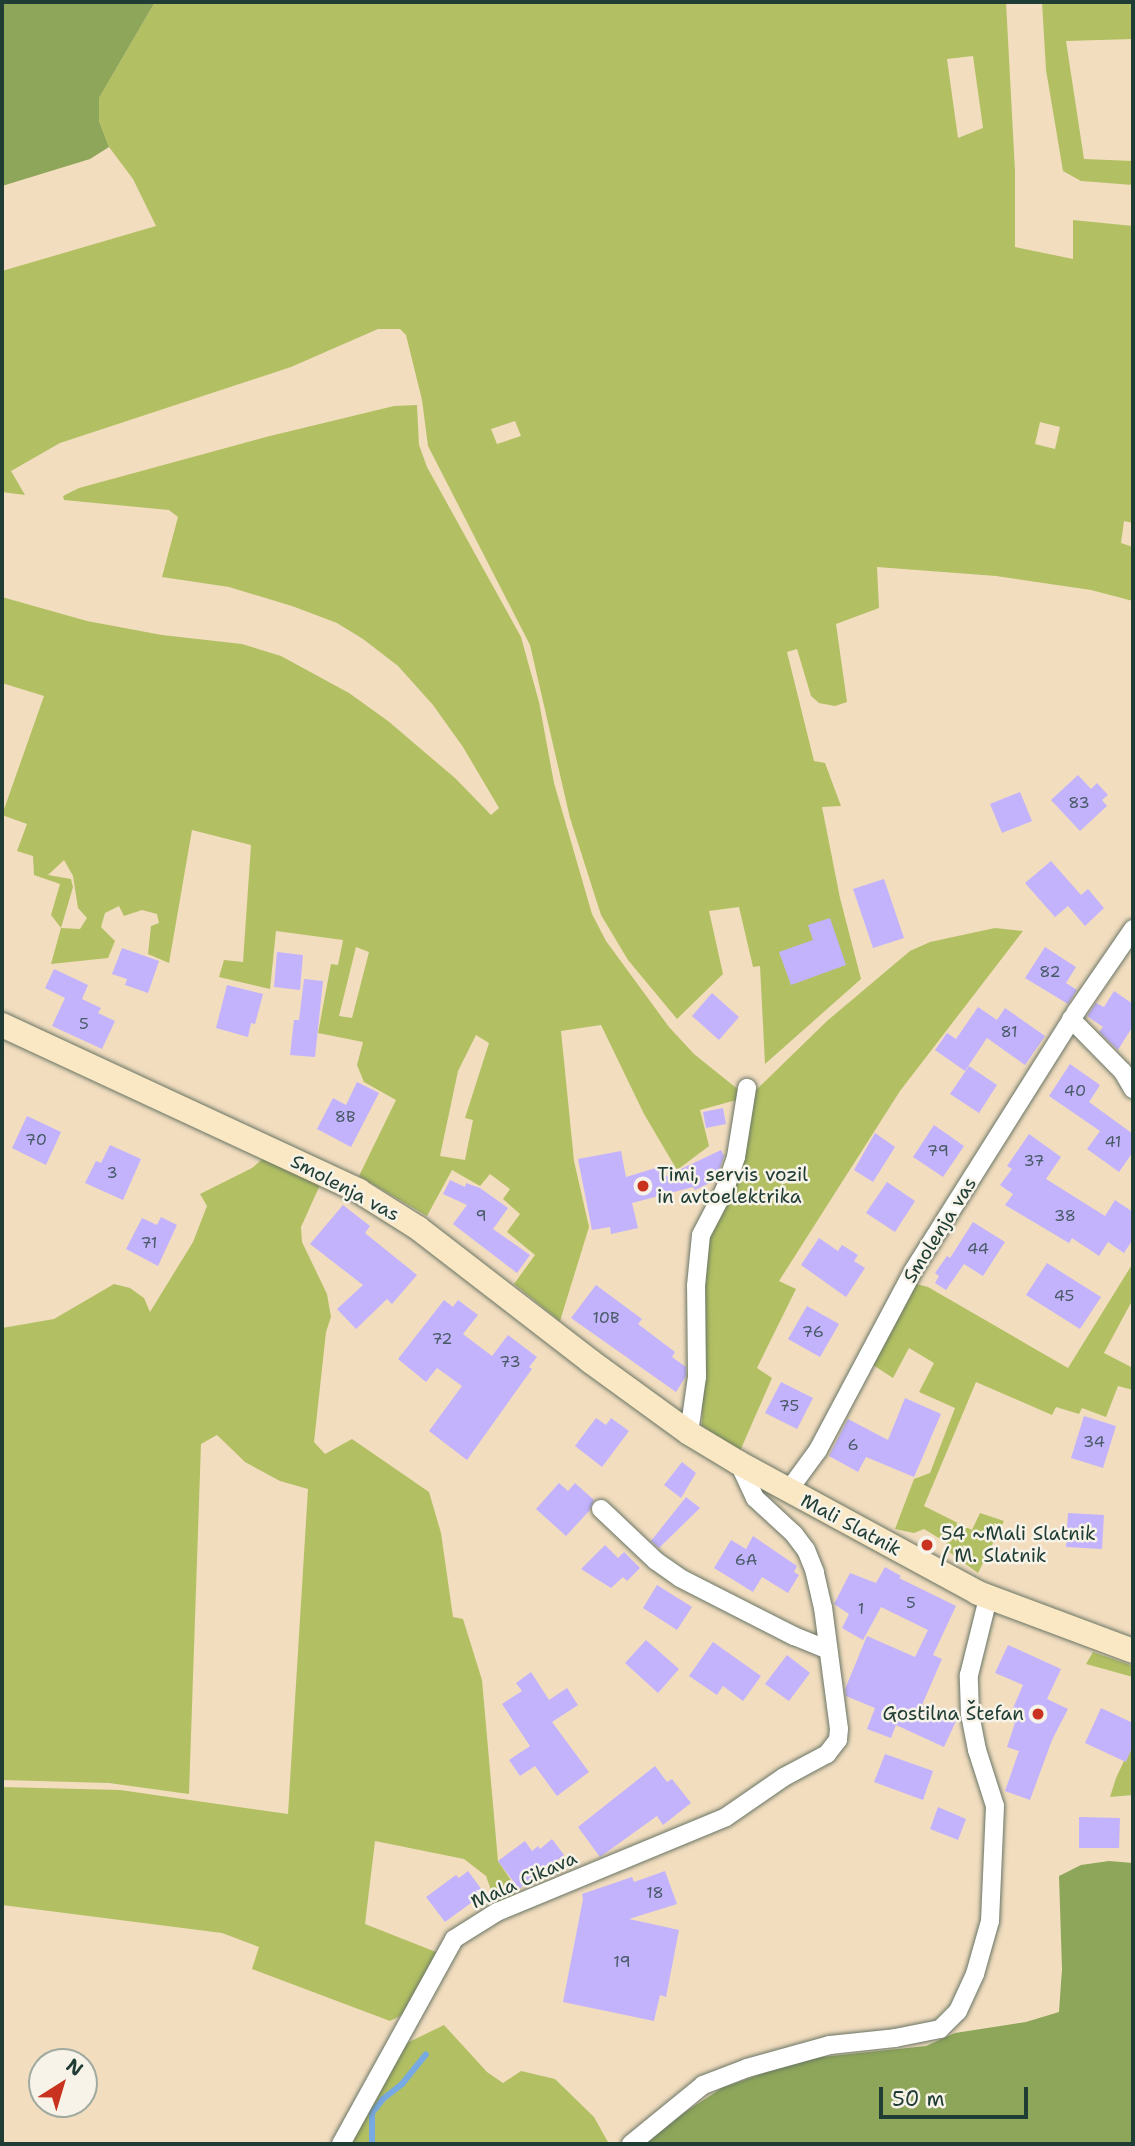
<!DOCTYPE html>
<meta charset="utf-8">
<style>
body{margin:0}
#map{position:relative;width:1135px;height:2146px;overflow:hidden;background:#f2ddbf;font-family:"Shantell Sans",sans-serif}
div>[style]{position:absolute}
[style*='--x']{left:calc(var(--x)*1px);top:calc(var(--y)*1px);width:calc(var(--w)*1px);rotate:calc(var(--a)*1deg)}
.green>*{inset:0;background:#b2c063}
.forest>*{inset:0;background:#8da659}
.stream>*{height:6px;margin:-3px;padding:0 3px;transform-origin:3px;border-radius:3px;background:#77a9e2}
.building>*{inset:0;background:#c3b3fd}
.roads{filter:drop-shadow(0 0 2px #697565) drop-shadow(0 0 2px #697565)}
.minor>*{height:18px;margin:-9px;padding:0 9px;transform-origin:9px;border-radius:9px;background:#fff}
.secondary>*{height:24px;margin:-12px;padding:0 12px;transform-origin:12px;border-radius:12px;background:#fae7c3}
.dots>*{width:19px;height:19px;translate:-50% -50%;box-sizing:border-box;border:4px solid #f7f3e8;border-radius:50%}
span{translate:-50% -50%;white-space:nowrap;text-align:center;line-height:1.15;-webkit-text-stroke:5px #f7f3e8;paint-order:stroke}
.number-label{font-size:16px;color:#485a66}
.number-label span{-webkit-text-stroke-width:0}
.poi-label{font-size:19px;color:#1f3d34}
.left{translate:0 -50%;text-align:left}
.right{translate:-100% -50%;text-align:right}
.street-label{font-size:19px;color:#1f3d34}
.frame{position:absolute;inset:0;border:4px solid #1f3d34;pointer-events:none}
.north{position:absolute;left:28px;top:2048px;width:70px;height:70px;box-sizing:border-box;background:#f7f3e8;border:2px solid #a1aaa0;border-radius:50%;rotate:37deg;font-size:19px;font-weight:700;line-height:28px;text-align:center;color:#1f3d34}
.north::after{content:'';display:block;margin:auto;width:24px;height:32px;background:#c8321e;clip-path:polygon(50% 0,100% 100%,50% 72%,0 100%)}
.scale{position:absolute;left:879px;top:2087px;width:149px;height:32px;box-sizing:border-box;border:4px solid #1f3d34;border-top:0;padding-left:9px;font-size:21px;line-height:24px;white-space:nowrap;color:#1f3d34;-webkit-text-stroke:5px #f7f3e8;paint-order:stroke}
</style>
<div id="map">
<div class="green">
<div style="clip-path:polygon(evenodd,155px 2px,1006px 2px,1015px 171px,1015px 247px,1073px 259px,1073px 220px,1133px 226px,1133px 523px,1124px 521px,1121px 543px,1133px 547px,1133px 601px,1091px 590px,996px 576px,877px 567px,879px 608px,836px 624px,847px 702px,835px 706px,819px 703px,811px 696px,797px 649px,787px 652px,814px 761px,825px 763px,841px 806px,822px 807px,840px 898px,861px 979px,765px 1064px,760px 966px,753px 967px,739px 907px,709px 911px,723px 974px,677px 1019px,628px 960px,601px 915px,570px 818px,530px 645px,428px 446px,422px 400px,406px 335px,400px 329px,378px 329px,291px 367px,60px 443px,11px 471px,25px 495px,2px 492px,2px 271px,156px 226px,133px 179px,109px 147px,99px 121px,99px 98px,155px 2px,973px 56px,983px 128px,958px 138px,947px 59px,973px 56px,155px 2px,515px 421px,521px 436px,497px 444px,491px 429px,515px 421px,155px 2px,1040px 422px,1060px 427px,1055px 449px,1035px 444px,1040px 422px)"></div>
<div style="clip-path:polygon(1042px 2px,1133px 2px,1133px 39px,1066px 41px,1084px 159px,1133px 161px,1133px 185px,1081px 181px,1063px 171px,1046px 70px)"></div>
<div style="clip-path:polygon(evenodd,417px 405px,419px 445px,427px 467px,521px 637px,539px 702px,554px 783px,592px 914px,606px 941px,669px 1027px,694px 1054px,740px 1091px,740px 1099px,700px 1110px,709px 1146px,677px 1170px,644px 1114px,601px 1025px,561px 1031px,574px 1161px,589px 1227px,560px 1321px,514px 1284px,535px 1255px,507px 1232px,520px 1214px,503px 1199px,510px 1189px,490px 1174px,480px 1186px,452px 1170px,427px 1216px,359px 1176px,396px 1100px,364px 1082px,357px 1065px,363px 1042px,318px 1033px,331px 964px,338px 965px,343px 940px,276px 931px,270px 989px,219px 977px,224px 960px,243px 962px,251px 845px,192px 830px,169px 963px,148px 954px,151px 926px,159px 923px,157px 914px,142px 910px,124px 916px,119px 906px,105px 913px,101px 927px,115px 941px,108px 958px,51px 964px,61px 928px,51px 915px,60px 884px,34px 875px,33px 856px,17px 851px,27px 824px,2px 815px,44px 696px,2px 683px,2px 597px,87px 621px,162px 635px,242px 644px,281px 656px,349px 693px,388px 721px,455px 778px,491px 815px,499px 808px,463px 747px,433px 705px,398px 666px,363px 639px,337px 623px,292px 606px,229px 587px,162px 577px,178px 517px,169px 510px,64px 500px,63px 496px,79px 488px,270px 436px,394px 406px,417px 405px,64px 860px,73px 876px,78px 908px,87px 918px,80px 929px,61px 928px,73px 887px,71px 879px,48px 875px,64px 860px,417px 405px,356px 947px,369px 952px,352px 1018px,339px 1016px,356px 947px,417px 405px,476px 1035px,489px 1043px,465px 1118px,473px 1120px,465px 1160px,440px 1156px,458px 1071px,476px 1035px)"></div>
<div style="clip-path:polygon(995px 928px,1023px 931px,900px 1091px,779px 1281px,796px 1289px,757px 1368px,772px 1378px,740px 1451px,702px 1426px,703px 1307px,709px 1238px,755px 1091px,827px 1021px,910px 951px,930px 942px)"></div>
<div style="clip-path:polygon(264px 1158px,320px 1185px,301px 1227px,302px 1242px,327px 1294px,331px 1317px,326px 1332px,314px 1442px,325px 1454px,352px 1439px,429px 1492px,441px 1533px,453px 1617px,463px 1619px,482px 1680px,498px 1861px,515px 1886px,514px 1898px,497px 1907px,486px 1876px,464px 1859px,375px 1841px,365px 1924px,436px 1952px,404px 2014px,390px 2021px,252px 1969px,259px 1947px,222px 1933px,2px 1905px,2px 1787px,120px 1790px,288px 1814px,308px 1489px,280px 1481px,245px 1462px,217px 1435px,201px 1444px,189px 1794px,109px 1783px,2px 1780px,2px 1328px,54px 1319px,114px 1284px,130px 1288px,144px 1298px,150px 1312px,193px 1242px,207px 1206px,200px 1194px,252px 1168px)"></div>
<div style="clip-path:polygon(1133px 1263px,1133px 1299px,1104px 1353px,1133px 1368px,1133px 1390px,1118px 1386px,1106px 1417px,1082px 1408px,1079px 1414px,1056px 1407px,1052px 1415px,976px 1382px,924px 1506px,972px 1530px,980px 1513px,1004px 1521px,978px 1573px,945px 1549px,947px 1543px,924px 1529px,914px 1533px,895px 1529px,914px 1479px,930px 1473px,955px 1408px,919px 1392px,934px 1363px,909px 1348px,893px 1378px,873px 1365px,913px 1283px,928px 1287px,1068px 1368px)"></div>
<div style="clip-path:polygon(1093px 1652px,1133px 1666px,1133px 1677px,1086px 1664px)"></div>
<div style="clip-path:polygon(1133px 1742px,1133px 1795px,1110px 1797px,1116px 1778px)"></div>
<div style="clip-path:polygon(444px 2025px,487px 2072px,503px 2083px,521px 2071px,555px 2079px,594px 2117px,609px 2144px,349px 2144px,405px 2044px)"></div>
</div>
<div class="forest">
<div style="clip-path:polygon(2px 2px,155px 2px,99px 98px,99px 121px,109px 147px,90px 159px,2px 186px)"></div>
<div style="clip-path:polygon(1109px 1861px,1133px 1863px,1133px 2144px,644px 2144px,662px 2127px,722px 2088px,803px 2059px,926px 2046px,955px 2033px,1026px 2022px,1059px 2012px,1062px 1969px,1059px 1876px,1081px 1865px)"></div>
</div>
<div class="stream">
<div style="--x:372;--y:2144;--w:31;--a:-90"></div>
<div style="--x:372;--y:2113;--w:18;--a:-52"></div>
<div style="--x:383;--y:2099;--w:24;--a:-38"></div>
<div style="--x:402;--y:2084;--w:38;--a:-51"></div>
</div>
<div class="building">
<div style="clip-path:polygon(1078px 775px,1091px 789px,1097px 783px,1108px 795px,1102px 800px,1107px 806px,1080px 831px,1051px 800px)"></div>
<div style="clip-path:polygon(1020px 792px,1032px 821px,1002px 833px,990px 804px)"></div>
<div style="clip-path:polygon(1051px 861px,1081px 895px,1088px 889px,1104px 908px,1085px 926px,1068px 906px,1055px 917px,1025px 883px)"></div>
<div style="clip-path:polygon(884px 879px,904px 938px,873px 948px,853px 889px)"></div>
<div style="clip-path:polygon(830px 918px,846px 965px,791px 985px,779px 952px,813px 940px,808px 925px)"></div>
<div style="clip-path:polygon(1045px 947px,1076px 967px,1066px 983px,1077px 990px,1068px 1004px,1025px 978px)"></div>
<div style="clip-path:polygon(122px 948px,159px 961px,148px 993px,125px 985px,127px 979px,112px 974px)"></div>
<div style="clip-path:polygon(277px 952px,303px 955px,300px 990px,274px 987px)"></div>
<div style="clip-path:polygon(54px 969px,88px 985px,82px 999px,101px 1008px,98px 1013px,115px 1021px,102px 1049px,52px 1026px,65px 998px,45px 988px)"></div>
<div style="clip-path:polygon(304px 979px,323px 981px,315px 1057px,290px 1055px,294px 1020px,299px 1020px)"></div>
<div style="clip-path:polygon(227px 985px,263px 994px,255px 1024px,251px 1023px,248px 1037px,216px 1028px)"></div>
<div style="clip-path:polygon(1114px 991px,1133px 1004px,1133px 1026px,1118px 1050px,1099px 1032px,1103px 1027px,1087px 1016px,1096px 1003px,1104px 1007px)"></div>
<div style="clip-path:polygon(712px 993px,739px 1017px,719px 1040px,692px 1016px)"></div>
<div style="clip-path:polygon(978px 1007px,997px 1020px,1005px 1008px,1045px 1036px,1025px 1065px,987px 1038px,965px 1071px,935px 1050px,947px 1033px,956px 1039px)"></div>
<div style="clip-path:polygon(1070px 1064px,1100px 1085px,1089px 1102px,1133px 1134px,1133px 1152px,1119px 1172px,1087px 1149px,1100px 1131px,1049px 1096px)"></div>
<div style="clip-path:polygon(969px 1066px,997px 1085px,979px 1113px,950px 1094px)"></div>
<div style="clip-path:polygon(357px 1082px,379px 1093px,351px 1147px,317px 1129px,333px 1098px,346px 1105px)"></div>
<div style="clip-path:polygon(723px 1108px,726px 1124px,706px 1128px,703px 1112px)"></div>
<div style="clip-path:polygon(27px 1116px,61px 1132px,46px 1165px,12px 1148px)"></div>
<div style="clip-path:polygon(934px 1125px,964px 1146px,943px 1177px,913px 1157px)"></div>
<div style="clip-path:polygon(875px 1133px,895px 1147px,873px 1182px,854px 1170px)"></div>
<div style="clip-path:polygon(1029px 1134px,1061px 1157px,1046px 1179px,1105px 1216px,1115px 1200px,1133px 1212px,1133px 1239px,1124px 1253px,1108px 1242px,1099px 1256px,1072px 1238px,1069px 1243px,1005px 1205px,1013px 1194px,1000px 1185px,1012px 1169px,1007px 1166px)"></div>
<div style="clip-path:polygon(110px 1145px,141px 1159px,123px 1200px,85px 1183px,96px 1161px,101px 1163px)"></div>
<div style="clip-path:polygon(721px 1150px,724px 1156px,716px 1180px,695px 1190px,693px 1187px,632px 1203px,638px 1228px,611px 1234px,610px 1227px,592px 1230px,578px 1159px,621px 1151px,626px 1177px,659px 1167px,662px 1178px)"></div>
<div style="clip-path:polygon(450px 1180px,465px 1187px,466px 1183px,480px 1188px,508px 1208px,493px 1229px,530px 1255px,517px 1273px,453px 1224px,467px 1205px,443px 1194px)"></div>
<div style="clip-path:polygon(887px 1182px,915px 1201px,895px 1232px,866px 1213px)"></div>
<div style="clip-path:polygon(343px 1205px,370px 1226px,365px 1233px,417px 1275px,392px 1304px,387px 1299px,356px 1329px,337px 1309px,363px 1285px,310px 1244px)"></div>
<div style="clip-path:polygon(161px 1217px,177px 1225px,158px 1266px,126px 1249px,142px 1218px,157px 1225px)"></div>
<div style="clip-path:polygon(973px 1222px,1005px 1242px,983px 1276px,964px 1264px,946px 1290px,935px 1283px,939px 1276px,935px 1273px,947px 1256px,950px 1258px)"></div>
<div style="clip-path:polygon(819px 1238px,838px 1251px,842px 1245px,858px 1255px,854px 1261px,865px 1268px,846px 1297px,801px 1265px)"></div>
<div style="clip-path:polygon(1047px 1263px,1101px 1297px,1080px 1329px,1026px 1295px)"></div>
<div style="clip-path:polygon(596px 1285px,642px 1319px,638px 1324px,675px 1352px,672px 1357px,686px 1367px,686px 1376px,676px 1392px,571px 1318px)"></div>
<div style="clip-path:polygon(444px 1300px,453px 1307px,458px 1300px,478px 1315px,463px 1334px,492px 1356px,508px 1335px,537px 1357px,529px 1367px,532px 1369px,467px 1460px,429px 1431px,462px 1386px,437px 1368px,426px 1382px,398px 1359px)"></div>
<div style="clip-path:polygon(807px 1306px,839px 1324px,820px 1357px,788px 1339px)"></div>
<div style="clip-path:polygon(781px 1382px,813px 1398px,797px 1429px,765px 1413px)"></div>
<div style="clip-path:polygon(905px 1398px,941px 1414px,914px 1477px,866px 1457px,858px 1472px,829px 1456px,848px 1419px,888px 1440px)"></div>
<div style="clip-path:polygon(1084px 1416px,1116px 1426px,1103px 1468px,1071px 1458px)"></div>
<div style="clip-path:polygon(596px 1418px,606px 1425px,611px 1418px,629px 1431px,602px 1467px,575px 1446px)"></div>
<div style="clip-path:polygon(682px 1462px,696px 1473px,681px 1498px,664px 1485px)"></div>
<div style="clip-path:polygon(559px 1483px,568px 1491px,575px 1483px,594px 1500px,590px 1510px,566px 1536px,536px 1509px)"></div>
<div style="clip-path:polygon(686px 1497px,700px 1508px,659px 1548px,651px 1541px)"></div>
<div style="clip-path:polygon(1068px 1513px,1104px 1515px,1102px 1549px,1066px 1547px)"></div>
<div style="clip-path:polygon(753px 1536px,797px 1566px,794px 1572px,799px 1575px,788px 1593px,762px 1577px,753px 1592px,714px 1568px,731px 1540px,746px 1549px)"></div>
<div style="clip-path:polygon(605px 1545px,618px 1558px,624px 1552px,640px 1568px,627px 1581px,623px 1577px,611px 1588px,581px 1569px)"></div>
<div style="clip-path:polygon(885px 1567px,901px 1576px,899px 1578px,956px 1606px,933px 1655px,942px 1659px,922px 1705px,956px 1721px,944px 1747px,896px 1725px,891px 1738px,867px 1729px,875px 1708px,846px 1696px,845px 1689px,867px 1636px,915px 1657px,928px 1630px,881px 1607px,863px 1640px,842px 1628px,849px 1614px,834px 1604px,850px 1573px,876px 1583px)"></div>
<div style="clip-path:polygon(657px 1585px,692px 1607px,677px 1630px,643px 1608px)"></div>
<div style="clip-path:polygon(646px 1640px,679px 1669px,658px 1693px,625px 1663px)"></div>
<div style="clip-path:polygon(713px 1642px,761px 1676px,743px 1701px,723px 1686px,717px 1695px,689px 1676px)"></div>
<div style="clip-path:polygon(1008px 1645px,1061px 1669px,1047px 1699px,1068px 1709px,1052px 1740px,1030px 1800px,1005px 1791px,1019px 1751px,1007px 1747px,1015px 1723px,1008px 1720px,1023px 1685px,995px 1673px)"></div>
<div style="clip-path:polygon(787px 1655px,810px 1673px,789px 1701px,765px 1684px)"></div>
<div style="clip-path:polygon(531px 1672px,549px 1700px,567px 1688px,578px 1705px,552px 1722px,589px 1772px,557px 1796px,535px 1766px,520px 1776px,509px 1760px,530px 1746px,502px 1704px,522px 1691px,516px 1683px)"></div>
<div style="clip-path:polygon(1101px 1708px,1133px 1723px,1133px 1745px,1126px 1762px,1085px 1743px)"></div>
<div style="clip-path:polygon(885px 1754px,933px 1771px,923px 1800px,874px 1782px)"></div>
<div style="clip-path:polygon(655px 1766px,667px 1782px,672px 1779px,691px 1803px,663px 1825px,657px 1816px,600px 1857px,578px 1827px)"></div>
<div style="clip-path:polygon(938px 1807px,966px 1819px,958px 1840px,930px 1829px)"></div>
<div style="clip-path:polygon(1079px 1817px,1120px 1818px,1119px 1848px,1079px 1848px)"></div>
<div style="clip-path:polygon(552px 1839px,564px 1855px,519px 1889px,498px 1861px,525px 1841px,532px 1851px,538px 1846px,540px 1849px)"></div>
<div style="clip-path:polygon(468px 1871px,482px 1890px,473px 1897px,475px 1900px,445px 1922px,426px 1897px,456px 1875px,459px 1878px)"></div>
<div style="clip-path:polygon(665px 1871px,677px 1904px,629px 1919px,679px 1930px,666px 1997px,660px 1995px,654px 2021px,563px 2002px,583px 1899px,582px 1894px,632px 1877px,634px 1882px)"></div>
</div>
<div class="roads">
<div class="minor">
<div style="--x:1071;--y:1019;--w:74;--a:45.5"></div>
<div style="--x:1123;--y:1072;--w:20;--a:60"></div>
<div style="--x:689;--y:1433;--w:57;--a:-81.9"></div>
<div style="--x:697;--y:1377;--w:91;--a:-90.6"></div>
<div style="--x:696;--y:1286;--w:51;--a:-84.4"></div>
<div style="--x:701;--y:1235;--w:52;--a:-62.4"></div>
<div style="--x:725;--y:1189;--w:34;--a:-71"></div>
<div style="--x:736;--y:1157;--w:70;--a:-80.9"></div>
<div style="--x:788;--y:1491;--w:51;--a:-53.8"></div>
<div style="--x:818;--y:1450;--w:203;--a:-62"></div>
<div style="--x:913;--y:1271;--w:306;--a:-57.8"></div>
<div style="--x:1076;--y:1012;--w:101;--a:-55.5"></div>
<div style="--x:601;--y:1509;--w:76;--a:43.4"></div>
<div style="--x:656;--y:1561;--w:29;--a:35"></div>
<div style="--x:680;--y:1578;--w:128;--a:27"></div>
<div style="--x:794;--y:1636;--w:35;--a:22"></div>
<div style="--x:341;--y:2144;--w:234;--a:-61.1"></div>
<div style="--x:454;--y:1939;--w:51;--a:-32.1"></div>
<div style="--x:497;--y:1912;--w:248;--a:-22.5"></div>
<div style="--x:726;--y:1817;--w:70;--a:-34.6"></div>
<div style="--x:784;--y:1777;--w:49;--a:-28.1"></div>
<div style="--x:827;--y:1754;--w:18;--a:-52"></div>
<div style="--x:838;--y:1740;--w:11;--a:-85"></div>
<div style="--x:839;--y:1729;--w:122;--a:-97.5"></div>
<div style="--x:823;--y:1608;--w:37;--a:-103"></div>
<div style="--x:815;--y:1572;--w:24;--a:-112"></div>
<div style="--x:806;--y:1550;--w:20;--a:-127"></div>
<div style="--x:794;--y:1534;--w:53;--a:-137.3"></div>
<div style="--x:755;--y:1498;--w:38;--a:-115"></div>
<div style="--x:631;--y:2144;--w:93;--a:-39.3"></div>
<div style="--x:703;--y:2085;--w:47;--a:-21.1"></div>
<div style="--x:747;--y:2068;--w:86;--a:-15.5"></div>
<div style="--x:830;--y:2045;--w:65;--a:-6.1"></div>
<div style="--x:895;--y:2038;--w:46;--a:-11.3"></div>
<div style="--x:940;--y:2029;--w:25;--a:-45"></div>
<div style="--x:958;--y:2011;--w:41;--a:-65.3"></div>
<div style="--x:975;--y:1974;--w:55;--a:-74.2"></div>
<div style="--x:990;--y:1921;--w:115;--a:-87.5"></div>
<div style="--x:995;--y:1806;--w:59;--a:-107.8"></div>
<div style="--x:977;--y:1750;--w:38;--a:-101"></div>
<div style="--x:970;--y:1713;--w:38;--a:-92"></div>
<div style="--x:969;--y:1675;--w:79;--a:-76.1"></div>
</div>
<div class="secondary">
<div style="--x:2;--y:1025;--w:394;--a:24.9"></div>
<div style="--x:359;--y:1191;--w:70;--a:32.1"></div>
<div style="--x:418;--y:1228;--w:217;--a:37.7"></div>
<div style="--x:590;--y:1361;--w:122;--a:36"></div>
<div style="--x:689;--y:1433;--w:58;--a:31"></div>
<div style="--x:739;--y:1463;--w:272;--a:28.5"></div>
<div style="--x:978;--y:1593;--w:165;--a:20.5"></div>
</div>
</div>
<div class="dots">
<div style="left:643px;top:1186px;background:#c8321e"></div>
<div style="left:927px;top:1545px;background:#c8321e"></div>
<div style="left:1038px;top:1714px;background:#c8321e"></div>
</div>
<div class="number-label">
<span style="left:1079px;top:803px">83</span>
<span style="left:1050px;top:972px">82</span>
<span style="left:84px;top:1024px">5</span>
<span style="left:1009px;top:1032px">81</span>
<span style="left:1075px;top:1091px">40</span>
<span style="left:345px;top:1117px">8B</span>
<span style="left:36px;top:1140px">70</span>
<span style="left:1113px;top:1142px">41</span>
<span style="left:938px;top:1151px">79</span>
<span style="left:1034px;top:1161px">37</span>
<span style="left:112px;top:1173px">3</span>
<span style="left:481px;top:1216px">9</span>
<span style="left:1065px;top:1216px">38</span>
<span style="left:149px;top:1243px">71</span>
<span style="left:978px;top:1249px">44</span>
<span style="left:1064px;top:1296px">45</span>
<span style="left:606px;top:1318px">10B</span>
<span style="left:813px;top:1332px">76</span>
<span style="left:442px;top:1339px">72</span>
<span style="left:510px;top:1362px">73</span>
<span style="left:789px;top:1406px">75</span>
<span style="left:1094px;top:1442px">34</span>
<span style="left:853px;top:1445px">6</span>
<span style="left:746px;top:1560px">6A</span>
<span style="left:911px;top:1603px">5</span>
<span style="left:861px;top:1609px">1</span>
<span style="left:655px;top:1893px">18</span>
<span style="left:622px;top:1962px">19</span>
</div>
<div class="poi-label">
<span class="left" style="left:657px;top:1186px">Timi, servis vozil<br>in avtoelektrika</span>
<span class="left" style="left:941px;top:1545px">54 ~Mali Slatnik<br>/ M. Slatnik</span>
<span class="right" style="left:1024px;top:1714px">Gostilna Štefan</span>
</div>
<div class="street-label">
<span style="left:345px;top:1188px;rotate:28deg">Smolenja vas</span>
<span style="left:940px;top:1230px;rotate:-58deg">Smolenja vas</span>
<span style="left:851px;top:1525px;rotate:28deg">Mali Slatnik</span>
<span style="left:524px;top:1880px;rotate:-24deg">Mala Cikava</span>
</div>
<div class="frame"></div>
<div class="north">N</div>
<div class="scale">50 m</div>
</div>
